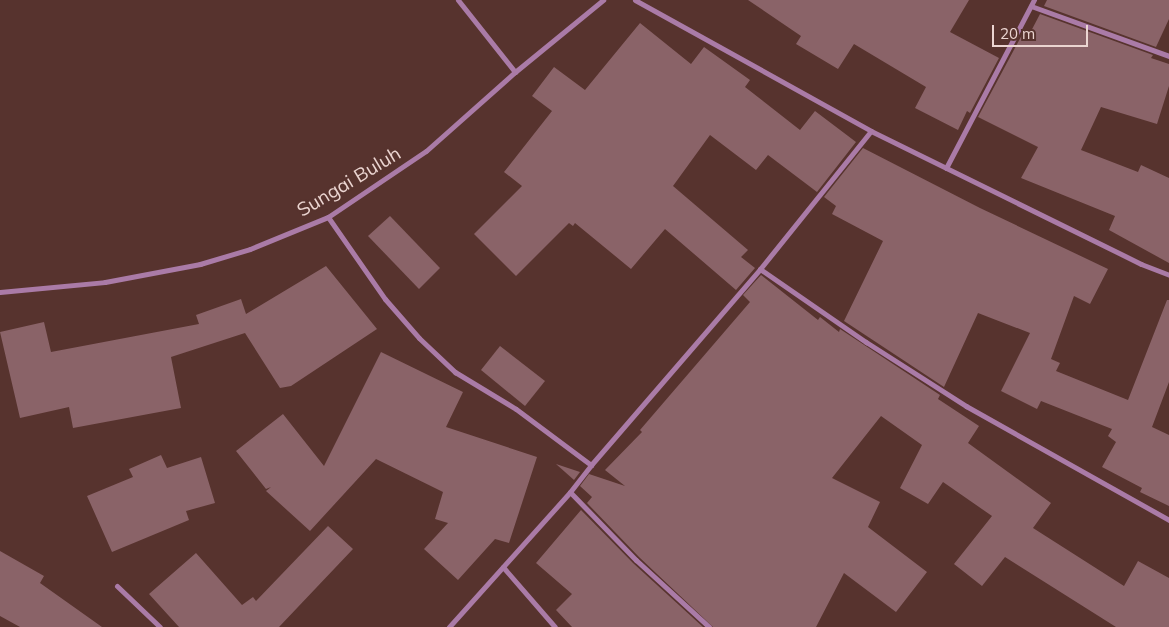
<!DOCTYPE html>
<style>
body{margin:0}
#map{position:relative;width:1169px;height:627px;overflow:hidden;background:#57332e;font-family:Mulish,sans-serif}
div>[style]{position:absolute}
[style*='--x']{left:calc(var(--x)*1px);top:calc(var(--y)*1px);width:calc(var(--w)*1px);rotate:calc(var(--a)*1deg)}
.building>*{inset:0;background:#8a6368}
.street>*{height:5px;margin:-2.5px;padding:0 2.5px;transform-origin:2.5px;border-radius:2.5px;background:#aa7ba7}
span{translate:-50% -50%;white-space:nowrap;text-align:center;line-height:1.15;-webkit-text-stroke:4px #57332e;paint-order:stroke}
.street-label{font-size:19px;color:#ebd5d1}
.scale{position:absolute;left:992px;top:25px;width:96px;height:22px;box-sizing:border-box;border:2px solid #ebd5d1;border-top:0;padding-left:6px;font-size:15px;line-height:18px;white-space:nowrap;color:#ebd5d1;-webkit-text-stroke:4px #57332e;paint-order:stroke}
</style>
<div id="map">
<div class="building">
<div style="clip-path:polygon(748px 0,969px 0,950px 32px,999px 58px,970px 113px,967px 111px,958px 130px,915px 108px,926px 87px,854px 44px,838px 69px,796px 44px,801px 36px)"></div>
<div style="clip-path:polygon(1047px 0,1169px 0,1169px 19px,1156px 47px,1044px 6px)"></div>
<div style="clip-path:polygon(1040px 14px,1153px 55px,1151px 58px,1169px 64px,1169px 86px,1157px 124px,1101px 107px,1081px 150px,1138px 172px,1141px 165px,1169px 178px,1169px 263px,1109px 230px,1115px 216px,1021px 178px,1038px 147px,978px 117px,1023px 33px,1029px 35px)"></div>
<div style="clip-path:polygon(640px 23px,691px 64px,704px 47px,750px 80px,745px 87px,800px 130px,815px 111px,856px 142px,817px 192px,768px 155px,756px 170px,710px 135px,673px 186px,748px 250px,741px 257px,755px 268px,736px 290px,665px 229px,631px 269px,575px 223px,573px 226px,569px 223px,516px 276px,474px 234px,522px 186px,504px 172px,552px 111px,532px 96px,554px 67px,585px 90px)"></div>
<div style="clip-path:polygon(863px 148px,980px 208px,1108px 269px,1090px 304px,1074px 296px,1051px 359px,1060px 363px,1056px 371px,1128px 400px,1167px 300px,1169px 300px,1169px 382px,1152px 427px,1169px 435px,1169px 506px,1140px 492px,1142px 488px,1102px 467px,1116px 442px,1108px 436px,1112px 429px,1041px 401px,1037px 409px,1001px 391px,1030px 333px,978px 313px,944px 387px,844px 321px,883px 241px,832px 214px,836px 206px,824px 197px)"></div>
<div style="clip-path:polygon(390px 216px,440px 268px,419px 289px,368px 236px)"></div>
<div style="clip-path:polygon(326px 266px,377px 329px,291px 386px,280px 388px,245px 333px,171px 357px,181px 408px,73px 428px,69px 407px,20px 418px,0 332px,44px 322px,51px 352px,199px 324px,196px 315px,241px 299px,246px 314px)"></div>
<div style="clip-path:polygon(761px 275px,818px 320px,820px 317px,839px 332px,840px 329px,940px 395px,938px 399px,979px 426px,968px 443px,1051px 503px,1033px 528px,1124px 586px,1138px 561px,1169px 578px,1169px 627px,1116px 627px,1005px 557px,982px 586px,954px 564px,992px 516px,943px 482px,928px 504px,900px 488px,922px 445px,881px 416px,832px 478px,880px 502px,868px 527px,927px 572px,896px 612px,844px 573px,816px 627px,713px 627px,639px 557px,587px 503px,592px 497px,580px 486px,589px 474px,625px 486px,605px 470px,642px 432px,640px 430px,750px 302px,743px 295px)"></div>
<div style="clip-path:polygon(500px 346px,545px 381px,525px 406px,481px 370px)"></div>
<div style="clip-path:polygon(381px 352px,463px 392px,446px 427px,537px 457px,509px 543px,495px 539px,458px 580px,424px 549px,448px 523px,435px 519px,443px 492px,376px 459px,310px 531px,266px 491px,271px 487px,266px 489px,236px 451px,283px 414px,324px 466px)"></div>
<div style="clip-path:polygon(161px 455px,167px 468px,201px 457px,215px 503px,186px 511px,189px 520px,112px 552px,87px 496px,133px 477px,129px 469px)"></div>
<div style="clip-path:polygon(556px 464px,580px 472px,574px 480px)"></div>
<div style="clip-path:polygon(581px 510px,633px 563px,703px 627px,572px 627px,556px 610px,572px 594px,536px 563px)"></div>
<div style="clip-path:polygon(328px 526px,353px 549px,279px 627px,179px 627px,149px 594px,196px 553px,242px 605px,253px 597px,256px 601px)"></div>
<div style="clip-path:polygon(0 551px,44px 576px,40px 583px,102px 627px,20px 627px,0 616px)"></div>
</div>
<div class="street">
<div style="--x:458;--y:0;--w:92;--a:51.6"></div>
<div style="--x:635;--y:0;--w:270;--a:29"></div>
<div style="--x:871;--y:131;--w:301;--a:26.2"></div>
<div style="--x:1141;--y:264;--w:30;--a:21"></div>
<div style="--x:1031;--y:6;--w:147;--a:19.9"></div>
<div style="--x:946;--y:168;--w:190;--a:-62.4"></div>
<div style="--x:328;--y:217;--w:100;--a:55.2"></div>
<div style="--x:385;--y:299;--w:52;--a:48.9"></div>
<div style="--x:419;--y:338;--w:50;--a:43.4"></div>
<div style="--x:455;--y:372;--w:71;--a:31.2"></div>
<div style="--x:516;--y:409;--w:94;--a:36.7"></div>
<div style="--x:760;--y:269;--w:129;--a:34.6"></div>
<div style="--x:866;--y:342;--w:119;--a:32.6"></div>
<div style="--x:966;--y:406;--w:233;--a:29.3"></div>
<div style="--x:0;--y:292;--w:105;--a:-5.4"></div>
<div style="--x:105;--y:282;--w:97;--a:-10.7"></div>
<div style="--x:200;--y:264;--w:52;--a:-16.7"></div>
<div style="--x:250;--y:249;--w:84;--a:-22.3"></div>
<div style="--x:328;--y:217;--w:118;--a:-34"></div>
<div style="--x:426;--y:151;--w:119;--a:-41.6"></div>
<div style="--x:515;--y:72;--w:114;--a:-39.3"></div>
<div style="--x:570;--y:492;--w:95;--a:45.9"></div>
<div style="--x:636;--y:560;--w:99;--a:42.5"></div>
<div style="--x:503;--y:567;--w:79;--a:49.1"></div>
<div style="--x:117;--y:586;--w:59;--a:43.6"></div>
<div style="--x:449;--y:627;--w:181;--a:-48.1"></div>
<div style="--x:570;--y:492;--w:34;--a:-52"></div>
<div style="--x:591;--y:465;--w:259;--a:-49.2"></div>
<div style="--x:760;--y:269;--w:177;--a:-51.2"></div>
</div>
<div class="street-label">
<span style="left:349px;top:182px;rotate:-31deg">Sungai Buluh</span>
</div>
<div class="scale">20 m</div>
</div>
